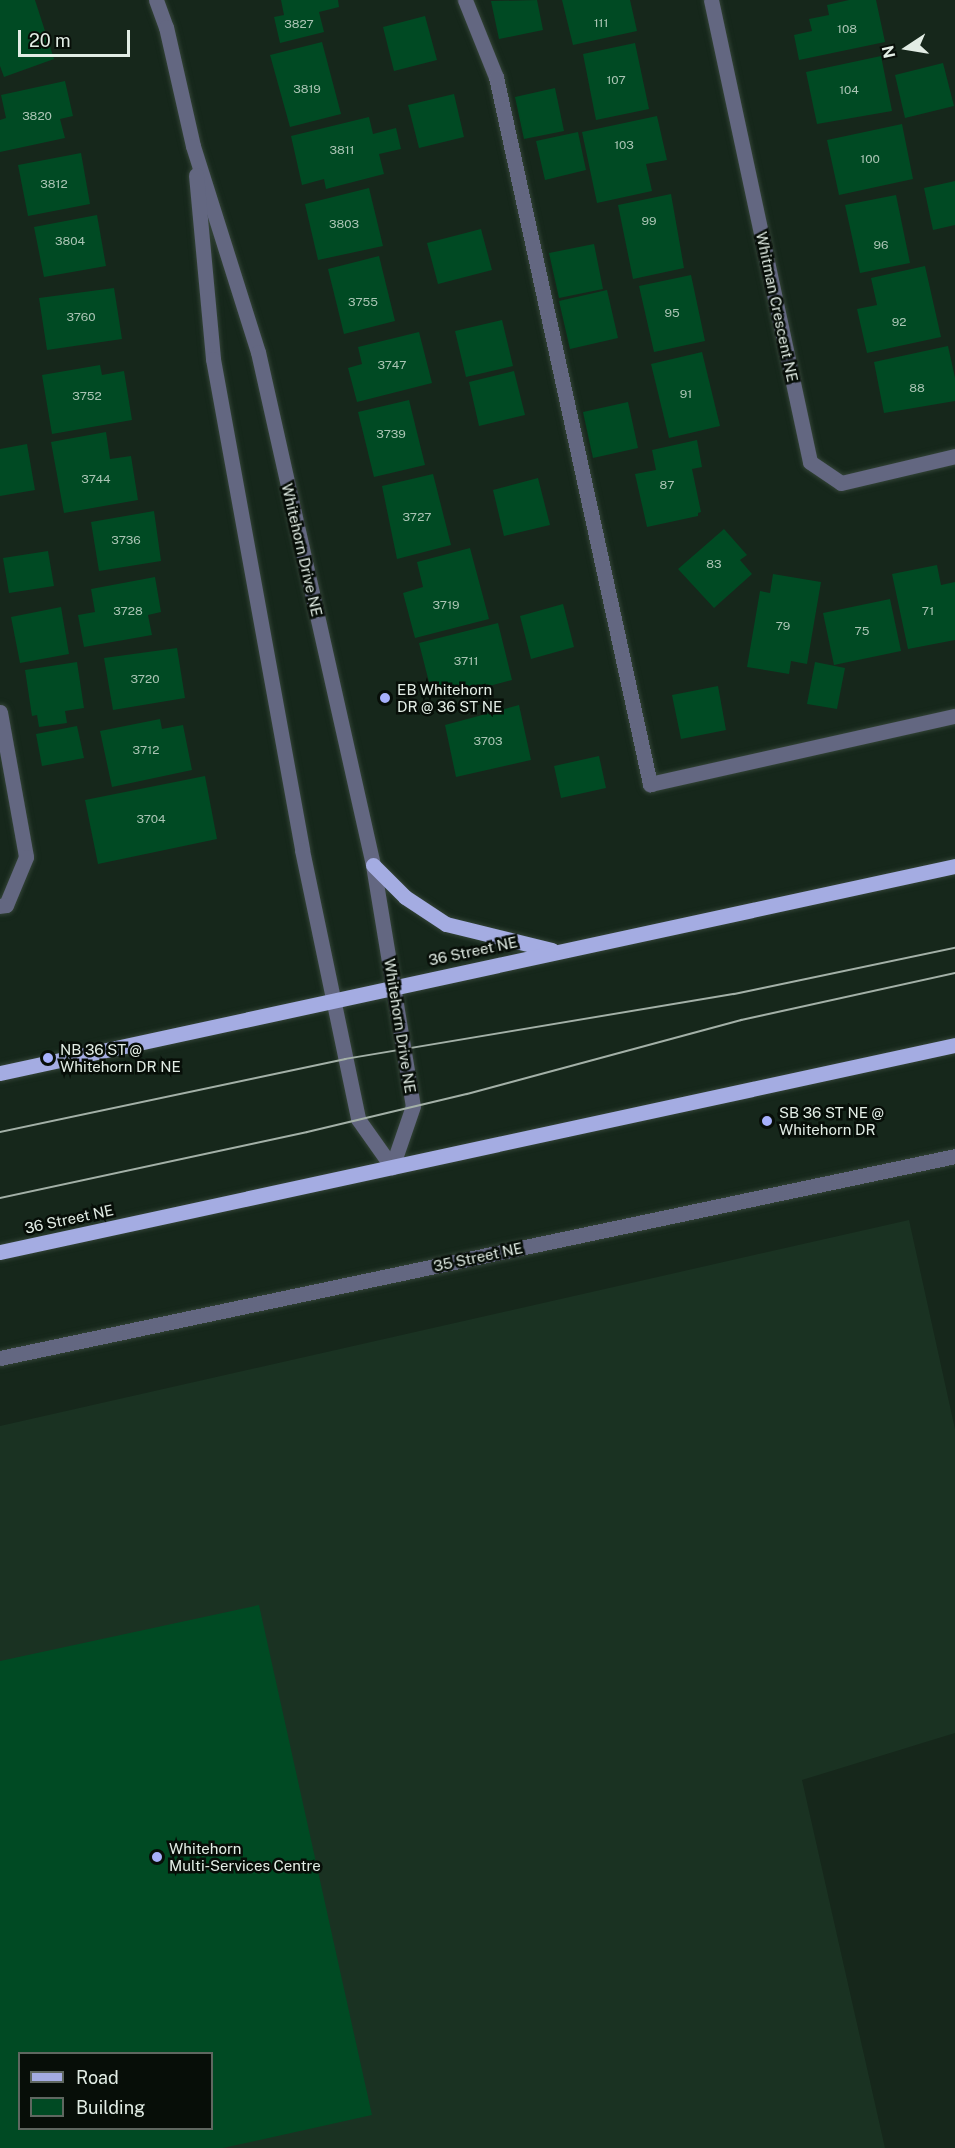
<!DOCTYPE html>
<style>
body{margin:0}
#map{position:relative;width:955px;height:2148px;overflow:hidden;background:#16271b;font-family:"Public Sans",sans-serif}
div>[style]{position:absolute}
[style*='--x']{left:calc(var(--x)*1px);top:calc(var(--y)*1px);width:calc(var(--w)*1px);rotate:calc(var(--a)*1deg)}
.built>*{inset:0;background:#1a3222}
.building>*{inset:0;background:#004a23}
.roads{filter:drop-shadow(0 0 2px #334337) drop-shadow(0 0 2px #334337)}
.minor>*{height:15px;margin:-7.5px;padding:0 7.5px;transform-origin:7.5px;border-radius:7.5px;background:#636781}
.major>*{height:15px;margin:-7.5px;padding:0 7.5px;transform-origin:7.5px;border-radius:7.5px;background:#a4ace2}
.tram>*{height:1.5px;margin:-0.75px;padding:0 0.75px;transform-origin:0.75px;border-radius:0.75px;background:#a3b0a7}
.dots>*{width:16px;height:16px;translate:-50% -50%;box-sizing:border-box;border:3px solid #070e08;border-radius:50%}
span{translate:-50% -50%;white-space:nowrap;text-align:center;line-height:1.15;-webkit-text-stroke:5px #070e08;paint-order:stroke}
.number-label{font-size:12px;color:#aac4b4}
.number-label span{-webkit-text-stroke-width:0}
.street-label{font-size:15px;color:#e2ede5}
.poi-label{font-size:15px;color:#e2ede5}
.left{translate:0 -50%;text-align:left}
.legend{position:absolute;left:18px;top:2052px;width:195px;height:78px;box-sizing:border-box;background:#070e08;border:2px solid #5f6760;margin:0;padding:8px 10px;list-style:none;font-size:18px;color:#e2ede5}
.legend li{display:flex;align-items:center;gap:12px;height:30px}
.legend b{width:30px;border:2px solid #5f6760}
.north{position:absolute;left:877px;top:18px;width:60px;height:60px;-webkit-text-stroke:4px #070e08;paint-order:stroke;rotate:258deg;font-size:16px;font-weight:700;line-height:24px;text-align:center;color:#e2ede5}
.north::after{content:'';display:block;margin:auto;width:21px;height:27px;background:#e2ede5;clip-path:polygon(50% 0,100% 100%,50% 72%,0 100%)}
.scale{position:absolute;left:18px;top:30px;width:112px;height:27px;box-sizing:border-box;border:3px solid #e2ede5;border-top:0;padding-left:8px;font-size:18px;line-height:21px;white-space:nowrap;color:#e2ede5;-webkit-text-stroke:4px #070e08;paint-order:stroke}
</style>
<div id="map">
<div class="built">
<div style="clip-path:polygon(evenodd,909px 1220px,955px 1429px,955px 1733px,802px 1780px,885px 2148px,0 2148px,0 1426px,909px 1220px,20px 2054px,212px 2054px,212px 2128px,20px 2128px,20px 2054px)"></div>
</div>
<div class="building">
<div style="clip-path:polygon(0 0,35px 0,54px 59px,4px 77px,0 66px)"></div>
<div style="clip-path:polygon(281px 0,338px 0,339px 7px,319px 12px,324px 32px,280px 43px,274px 17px,284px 15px)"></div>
<div style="clip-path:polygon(537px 0,543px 30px,499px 39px,491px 1px)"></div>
<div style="clip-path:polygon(562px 0,630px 0,637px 31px,573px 45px)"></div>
<div style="clip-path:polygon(849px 0,876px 0,885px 42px,799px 60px,794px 35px,812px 31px,809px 19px,829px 15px,827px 5px)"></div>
<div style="clip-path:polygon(425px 16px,437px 60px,394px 71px,383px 27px)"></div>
<div style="clip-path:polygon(322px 42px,341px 114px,290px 127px,270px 55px)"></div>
<div style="clip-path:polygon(635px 43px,649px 109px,596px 120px,583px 54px)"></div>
<div style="clip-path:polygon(881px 56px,892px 111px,817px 124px,806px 72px)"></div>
<div style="clip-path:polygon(943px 63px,954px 106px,905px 118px,895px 75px)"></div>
<div style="clip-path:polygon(65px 81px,73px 116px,60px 119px,65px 138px,0 152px,0 120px,6px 118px,1px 95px)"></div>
<div style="clip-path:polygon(555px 88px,564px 131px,524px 139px,515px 97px)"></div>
<div style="clip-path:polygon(454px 94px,464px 137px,419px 148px,408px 105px)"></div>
<div style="clip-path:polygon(657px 116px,667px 160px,646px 164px,652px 191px,597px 203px,582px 132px)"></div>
<div style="clip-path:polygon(369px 117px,373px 134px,396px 128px,401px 149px,379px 154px,384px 174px,326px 189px,324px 179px,302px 185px,291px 136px)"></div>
<div style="clip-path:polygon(902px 124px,913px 179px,839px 195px,827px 140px)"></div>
<div style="clip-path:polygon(578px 132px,586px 170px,545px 180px,536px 141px)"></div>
<div style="clip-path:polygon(81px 153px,90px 204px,28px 216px,18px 165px)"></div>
<div style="clip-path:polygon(955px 181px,955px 225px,933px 230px,924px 188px)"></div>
<div style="clip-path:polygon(369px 188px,383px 246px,318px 260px,305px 204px)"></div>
<div style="clip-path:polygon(671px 194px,684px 268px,633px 279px,618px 205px)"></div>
<div style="clip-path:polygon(896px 195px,910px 263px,860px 273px,845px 205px)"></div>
<div style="clip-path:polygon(97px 215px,106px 266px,44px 277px,34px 227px)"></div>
<div style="clip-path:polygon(481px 229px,492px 270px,438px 284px,427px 243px)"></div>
<div style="clip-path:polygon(594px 244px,603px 289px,559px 298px,549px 253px)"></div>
<div style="clip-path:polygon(379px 256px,395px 321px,344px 334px,328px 269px)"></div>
<div style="clip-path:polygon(925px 266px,941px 337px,867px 353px,857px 309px,877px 305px,871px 278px)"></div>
<div style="clip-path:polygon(691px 275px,705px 341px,654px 352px,639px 286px)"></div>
<div style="clip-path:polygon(114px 288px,122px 339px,47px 350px,39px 298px)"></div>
<div style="clip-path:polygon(607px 290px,618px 338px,570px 349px,559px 301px)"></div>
<div style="clip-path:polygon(502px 320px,513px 366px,466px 377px,455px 331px)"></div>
<div style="clip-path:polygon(419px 332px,432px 383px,357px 402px,348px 368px,362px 364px,358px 347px)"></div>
<div style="clip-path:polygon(948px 346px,955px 378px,955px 401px,884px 413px,874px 362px)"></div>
<div style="clip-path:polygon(702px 352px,720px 426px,669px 438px,651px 364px)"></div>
<div style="clip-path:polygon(100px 365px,102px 375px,124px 371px,132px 420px,52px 434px,42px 375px)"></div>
<div style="clip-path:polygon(514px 371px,525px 415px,479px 426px,469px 382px)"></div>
<div style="clip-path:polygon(409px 400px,425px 465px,374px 477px,358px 412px)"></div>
<div style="clip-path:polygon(628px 402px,638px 448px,593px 458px,583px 412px)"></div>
<div style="clip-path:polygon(106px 432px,110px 459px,131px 456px,138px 500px,64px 513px,51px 442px)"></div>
<div style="clip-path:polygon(697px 440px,702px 467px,692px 469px,701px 512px,698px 513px,698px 516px,647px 527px,635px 474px,656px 470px,652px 450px)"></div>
<div style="clip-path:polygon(27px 444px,35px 490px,0 496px,0 449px)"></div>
<div style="clip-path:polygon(433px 474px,451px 545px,397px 559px,382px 486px)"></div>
<div style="clip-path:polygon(538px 478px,550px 525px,504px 536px,493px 490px)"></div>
<div style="clip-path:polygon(154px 511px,161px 561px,99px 571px,91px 522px)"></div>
<div style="clip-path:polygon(724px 529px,747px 555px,740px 560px,752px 574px,714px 608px,678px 569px)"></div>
<div style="clip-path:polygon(470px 548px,489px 619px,415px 638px,403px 593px,423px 587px,417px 562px)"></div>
<div style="clip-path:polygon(48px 551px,54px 586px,9px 593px,3px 558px)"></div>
<div style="clip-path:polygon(937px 565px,941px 585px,955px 582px,955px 640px,908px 649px,892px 574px)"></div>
<div style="clip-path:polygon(773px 574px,821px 582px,807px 664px,791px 661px,789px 674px,747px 667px,760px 591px,770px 593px)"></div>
<div style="clip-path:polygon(155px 577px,161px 612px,148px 615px,152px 635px,84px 647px,78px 615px,95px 612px,91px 589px)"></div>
<div style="clip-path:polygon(890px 599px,901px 651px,834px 665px,823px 613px)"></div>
<div style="clip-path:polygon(563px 604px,574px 647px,531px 659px,520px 616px)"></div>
<div style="clip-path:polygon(61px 607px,69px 654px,20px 663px,11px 617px)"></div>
<div style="clip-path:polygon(498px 623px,512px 680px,455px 695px,452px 685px,431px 690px,419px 643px)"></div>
<div style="clip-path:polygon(177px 648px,185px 698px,113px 710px,104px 658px)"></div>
<div style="clip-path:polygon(77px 662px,84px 708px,65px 711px,67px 723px,39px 727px,37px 715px,32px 716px,25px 670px)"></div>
<div style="clip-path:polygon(815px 662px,845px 668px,837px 709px,807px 704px)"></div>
<div style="clip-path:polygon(718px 686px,726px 730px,681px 739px,672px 695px)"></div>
<div style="clip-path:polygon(519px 705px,531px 760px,456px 777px,445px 725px)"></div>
<div style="clip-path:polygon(160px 719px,162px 729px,183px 725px,192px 770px,112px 787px,100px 731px)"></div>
<div style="clip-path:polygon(77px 726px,84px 758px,42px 766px,36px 734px)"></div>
<div style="clip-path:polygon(599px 756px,606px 788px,561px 798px,554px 766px)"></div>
<div style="clip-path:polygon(205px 776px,217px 839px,98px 864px,85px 800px)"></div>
<div style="clip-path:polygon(evenodd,259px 1605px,372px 2115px,223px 2148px,0 2148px,0 1661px,259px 1605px,20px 2054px,212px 2054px,212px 2128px,20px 2128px,20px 2054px)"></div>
</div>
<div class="roads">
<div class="minor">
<div style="--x:156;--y:0;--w:29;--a:70"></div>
<div style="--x:166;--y:27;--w:122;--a:77.2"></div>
<div style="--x:193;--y:146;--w:216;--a:72.5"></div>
<div style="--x:258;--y:352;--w:526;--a:77.36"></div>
<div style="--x:373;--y:865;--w:244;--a:80.6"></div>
<div style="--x:413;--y:1106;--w:65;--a:109"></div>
<div style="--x:465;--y:0;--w:83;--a:68.1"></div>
<div style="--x:496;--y:77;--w:724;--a:77.71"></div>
<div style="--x:650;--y:784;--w:312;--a:-12.6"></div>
<div style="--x:711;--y:0;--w:472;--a:77.9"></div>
<div style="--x:810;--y:462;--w:37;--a:34"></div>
<div style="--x:841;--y:483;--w:117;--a:-13.3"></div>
<div style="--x:196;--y:175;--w:185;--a:84.7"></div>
<div style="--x:213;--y:359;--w:499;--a:79.7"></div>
<div style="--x:302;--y:850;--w:275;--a:78.2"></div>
<div style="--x:358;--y:1119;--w:59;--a:54.7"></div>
<div style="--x:0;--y:712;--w:147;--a:79.8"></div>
<div style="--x:26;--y:857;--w:52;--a:112.6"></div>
<div style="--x:6;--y:905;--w:6;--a:171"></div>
<div style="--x:0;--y:1358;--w:976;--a:-11.94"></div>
</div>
<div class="major">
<div style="--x:373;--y:865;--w:45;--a:45"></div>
<div style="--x:405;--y:897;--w:49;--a:33.4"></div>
<div style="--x:446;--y:924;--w:109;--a:13.8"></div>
<div style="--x:0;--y:1073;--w:977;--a:-12.23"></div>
<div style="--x:0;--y:1252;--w:977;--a:-12.23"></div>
</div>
</div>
<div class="tram">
<div style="--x:0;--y:1132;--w:353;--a:-11.9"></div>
<div style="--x:345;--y:1059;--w:394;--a:-9.5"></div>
<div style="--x:734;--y:994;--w:226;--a:-11.8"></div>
<div style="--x:0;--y:1198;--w:314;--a:-12.1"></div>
<div style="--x:307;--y:1132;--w:164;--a:-13.4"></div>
<div style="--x:467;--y:1094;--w:284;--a:-15.1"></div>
<div style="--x:741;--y:1020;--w:219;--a:-12.4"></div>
</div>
<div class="dots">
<div style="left:385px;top:698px;background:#a7b1fc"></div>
<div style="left:48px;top:1058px;background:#a7b1fc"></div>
<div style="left:767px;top:1121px;background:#a7b1fc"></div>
<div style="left:157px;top:1857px;background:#a7b1fc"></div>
</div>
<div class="number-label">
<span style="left:601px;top:24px">111</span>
<span style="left:299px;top:25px">3827</span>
<span style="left:847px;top:30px">108</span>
<span style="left:616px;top:81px">107</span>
<span style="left:307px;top:90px">3819</span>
<span style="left:849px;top:91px">104</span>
<span style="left:37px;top:117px">3820</span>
<span style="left:624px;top:146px">103</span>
<span style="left:342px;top:151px">3811</span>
<span style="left:870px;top:160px">100</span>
<span style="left:54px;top:185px">3812</span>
<span style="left:649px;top:222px">99</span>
<span style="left:344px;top:225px">3803</span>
<span style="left:70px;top:242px">3804</span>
<span style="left:881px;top:246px">96</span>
<span style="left:363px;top:303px">3755</span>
<span style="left:672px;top:314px">95</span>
<span style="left:81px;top:318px">3760</span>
<span style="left:899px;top:323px">92</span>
<span style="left:392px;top:366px">3747</span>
<span style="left:917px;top:389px">88</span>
<span style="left:686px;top:395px">91</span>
<span style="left:87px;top:397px">3752</span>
<span style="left:391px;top:435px">3739</span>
<span style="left:96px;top:480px">3744</span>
<span style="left:667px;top:486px">87</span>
<span style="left:417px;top:518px">3727</span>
<span style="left:126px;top:541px">3736</span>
<span style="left:714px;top:565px">83</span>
<span style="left:446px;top:606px">3719</span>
<span style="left:128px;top:612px">3728</span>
<span style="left:928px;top:612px">71</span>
<span style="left:783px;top:627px">79</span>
<span style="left:862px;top:632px">75</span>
<span style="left:466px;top:662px">3711</span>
<span style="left:145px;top:680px">3720</span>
<span style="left:488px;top:742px">3703</span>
<span style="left:146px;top:751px">3712</span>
<span style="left:151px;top:820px">3704</span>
</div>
<div class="street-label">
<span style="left:777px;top:307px;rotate:78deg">Whitman Crescent NE</span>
<span style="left:302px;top:550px;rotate:77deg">Whitehorn Drive NE</span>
<span style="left:473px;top:951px;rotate:-12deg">36 Street NE</span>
<span style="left:400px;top:1026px;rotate:81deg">Whitehorn Drive NE</span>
<span style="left:69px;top:1219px;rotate:-12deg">36 Street NE</span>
<span style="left:478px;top:1257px;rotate:-12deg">35 Street NE</span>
</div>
<div class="poi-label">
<span class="left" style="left:397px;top:698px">EB Whitehorn<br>DR @ 36 ST NE</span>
<span class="left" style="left:60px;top:1058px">NB 36 ST @<br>Whitehorn DR NE</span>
<span class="left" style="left:779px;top:1121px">SB 36 ST NE @<br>Whitehorn DR</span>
<span class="left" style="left:169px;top:1857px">Whitehorn<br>Multi-Services Centre</span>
</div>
<ul class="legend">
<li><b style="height:8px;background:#a4ace2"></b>Road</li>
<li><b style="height:16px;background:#004a23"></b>Building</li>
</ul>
<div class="north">N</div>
<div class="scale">20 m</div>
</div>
